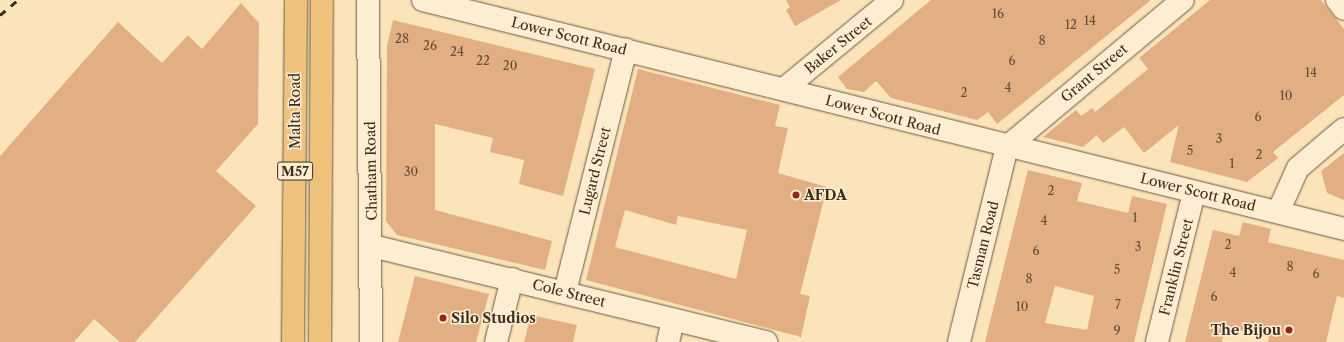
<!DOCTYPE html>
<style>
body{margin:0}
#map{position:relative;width:1344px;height:342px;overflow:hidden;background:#fce4ba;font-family:"Libre Caslon Text",serif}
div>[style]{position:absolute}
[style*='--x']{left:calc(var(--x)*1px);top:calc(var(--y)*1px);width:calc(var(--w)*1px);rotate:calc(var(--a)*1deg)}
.building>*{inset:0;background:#e2af85}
.roads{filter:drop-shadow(0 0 1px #6b5a44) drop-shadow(0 0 1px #6b5a44)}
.minor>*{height:22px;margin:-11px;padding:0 11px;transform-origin:11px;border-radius:11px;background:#fdedd2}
.major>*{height:22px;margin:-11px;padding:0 11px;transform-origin:11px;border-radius:11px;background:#eec27d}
.rail>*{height:3px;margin-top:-1.5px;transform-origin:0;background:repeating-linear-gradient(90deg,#3b2c1c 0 7px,transparent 0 14px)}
.dots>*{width:11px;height:11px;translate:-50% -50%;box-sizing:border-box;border:2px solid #fdedd2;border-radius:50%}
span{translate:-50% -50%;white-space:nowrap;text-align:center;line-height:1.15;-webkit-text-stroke:3px #fdedd2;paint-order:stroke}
.number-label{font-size:12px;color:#654d36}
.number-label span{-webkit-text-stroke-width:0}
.shield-label span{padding:1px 3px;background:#fdedd2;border:1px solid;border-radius:3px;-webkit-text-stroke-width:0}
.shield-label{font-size:13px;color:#3b2c1c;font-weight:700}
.street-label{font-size:14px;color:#3b2c1c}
.poi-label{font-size:14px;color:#3b2c1c;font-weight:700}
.left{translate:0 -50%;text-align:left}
.right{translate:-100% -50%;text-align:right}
</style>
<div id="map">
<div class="building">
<div style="clip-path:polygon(786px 0,841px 0,795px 26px,786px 10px,790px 7px)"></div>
<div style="clip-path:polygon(931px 0,1151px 0,997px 124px,988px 112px,977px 120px,891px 98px,876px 81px,864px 92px,847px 89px,838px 77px)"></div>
<div style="clip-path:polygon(1210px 0,1321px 0,1344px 29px,1344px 95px,1273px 152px,1278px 158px,1247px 182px,1170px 162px,1179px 125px,1144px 153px,1124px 127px,1103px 143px,1097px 135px,1083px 147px,1043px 137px,1076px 110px,1081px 116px,1092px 108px,1095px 112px,1148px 69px,1139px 58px)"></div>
<div style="clip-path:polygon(241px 3px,259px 23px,258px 124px,216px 171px,256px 206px,135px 342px,120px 342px,94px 319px,74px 342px,0 342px,0 156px,118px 22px,162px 63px,188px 35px,202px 49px)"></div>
<div style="clip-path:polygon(393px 20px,595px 69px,563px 196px,519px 184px,524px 160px,490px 152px,493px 138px,435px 124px,435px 210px,552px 241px,545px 270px,397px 235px,386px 221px,387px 46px)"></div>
<div style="clip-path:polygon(evenodd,638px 69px,780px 105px,775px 126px,788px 128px,778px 173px,827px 187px,800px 294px,810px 296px,801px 337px,586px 280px,638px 69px,625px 210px,676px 225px,678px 216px,747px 230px,736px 279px,615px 247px,625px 210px)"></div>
<div style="clip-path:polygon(1344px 153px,1344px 200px,1327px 193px,1321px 171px)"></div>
<div style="clip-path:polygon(evenodd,1028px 170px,1082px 183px,1077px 201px,1128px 213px,1132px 196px,1167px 204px,1134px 342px,985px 342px,1028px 170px,1055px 286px,1094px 296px,1087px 330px,1045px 323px,1055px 286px)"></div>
<div style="clip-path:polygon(1243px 222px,1271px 229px,1268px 242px,1344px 260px,1344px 298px,1337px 296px,1326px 342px,1268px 342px,1269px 337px,1225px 327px,1222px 342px,1185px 342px,1213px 230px,1239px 236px)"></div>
<div style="clip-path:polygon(415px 276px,489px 294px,476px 342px,398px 342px)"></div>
<div style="clip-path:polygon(531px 315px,577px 325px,573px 342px,524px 342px)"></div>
</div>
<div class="roads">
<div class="minor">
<div style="--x:368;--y:0;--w:342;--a:89.5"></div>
<div style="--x:423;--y:0;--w:949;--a:13.96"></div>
<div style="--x:1337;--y:0;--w:11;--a:52"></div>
<div style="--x:784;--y:89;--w:140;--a:-39.5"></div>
<div style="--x:1007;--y:147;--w:229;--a:-39.9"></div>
<div style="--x:1278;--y:212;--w:48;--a:-65.6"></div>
<div style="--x:1298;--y:168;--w:60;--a:-40.3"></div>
<div style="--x:372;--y:246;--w:406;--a:13.7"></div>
<div style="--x:565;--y:292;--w:250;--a:-75.9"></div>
<div style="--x:496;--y:342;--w:65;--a:-75.7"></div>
<div style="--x:668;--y:342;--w:23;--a:-77"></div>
<div style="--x:959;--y:342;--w:201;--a:-76.2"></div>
<div style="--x:1157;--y:342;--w:154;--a:-76.1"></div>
</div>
<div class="major">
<div style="--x:293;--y:342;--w:342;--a:-89.5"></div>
<div style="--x:320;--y:342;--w:342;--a:-89.7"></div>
</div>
</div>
<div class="rail">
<div style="--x:0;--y:15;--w:23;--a:-40"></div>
</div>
<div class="dots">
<div style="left:796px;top:195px;background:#8f2418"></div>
<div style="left:443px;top:318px;background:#8f2418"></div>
<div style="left:1289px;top:330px;background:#8f2418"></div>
</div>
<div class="number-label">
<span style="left:998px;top:14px">16</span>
<span style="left:1090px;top:21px">14</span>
<span style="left:1071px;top:25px">12</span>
<span style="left:402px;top:39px">28</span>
<span style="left:1042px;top:41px">8</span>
<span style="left:430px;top:46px">26</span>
<span style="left:457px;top:52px">24</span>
<span style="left:483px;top:61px">22</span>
<span style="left:1012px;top:61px">6</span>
<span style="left:510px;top:66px">20</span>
<span style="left:1311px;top:73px">14</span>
<span style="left:1008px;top:88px">4</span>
<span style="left:964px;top:93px">2</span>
<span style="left:1286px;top:96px">10</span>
<span style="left:1258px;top:117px">6</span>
<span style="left:1219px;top:139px">3</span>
<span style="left:1190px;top:151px">5</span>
<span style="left:1259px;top:155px">2</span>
<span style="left:1232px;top:164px">1</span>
<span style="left:411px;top:172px">30</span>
<span style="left:1051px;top:191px">2</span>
<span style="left:1135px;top:218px">1</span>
<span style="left:1044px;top:221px">4</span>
<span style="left:1228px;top:245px">2</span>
<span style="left:1138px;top:247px">3</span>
<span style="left:1036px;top:251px">6</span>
<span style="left:1290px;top:267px">8</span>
<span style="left:1117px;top:270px">5</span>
<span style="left:1233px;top:273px">4</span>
<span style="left:1316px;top:274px">6</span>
<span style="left:1029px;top:279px">8</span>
<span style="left:1214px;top:297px">6</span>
<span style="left:1118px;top:305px">7</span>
<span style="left:1022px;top:307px">10</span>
<span style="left:1117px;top:331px">9</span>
</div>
<div class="shield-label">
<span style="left:295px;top:171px">M57</span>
</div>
<div class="street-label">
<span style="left:569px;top:36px;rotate:14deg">Lower Scott Road</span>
<span style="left:838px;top:45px;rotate:-39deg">Baker Street</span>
<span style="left:1094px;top:73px;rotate:-40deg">Grant Street</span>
<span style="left:295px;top:111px;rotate:-90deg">Malta Road</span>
<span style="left:883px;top:115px;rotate:15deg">Lower Scott Road</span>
<span style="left:371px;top:171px;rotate:-91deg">Chatham Road</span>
<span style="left:595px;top:171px;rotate:-76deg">Lugard Street</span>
<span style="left:1198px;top:192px;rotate:14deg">Lower Scott Road</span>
<span style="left:983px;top:245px;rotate:-76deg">Tasman Road</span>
<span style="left:1176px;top:267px;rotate:-76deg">Franklin Street</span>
<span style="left:569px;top:293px;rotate:14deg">Cole Street</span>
</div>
<div class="poi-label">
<span class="left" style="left:804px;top:195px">AFDA</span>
<span class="left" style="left:451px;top:318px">Silo Studios</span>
<span class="right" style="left:1281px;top:330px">The Bijou</span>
</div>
</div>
